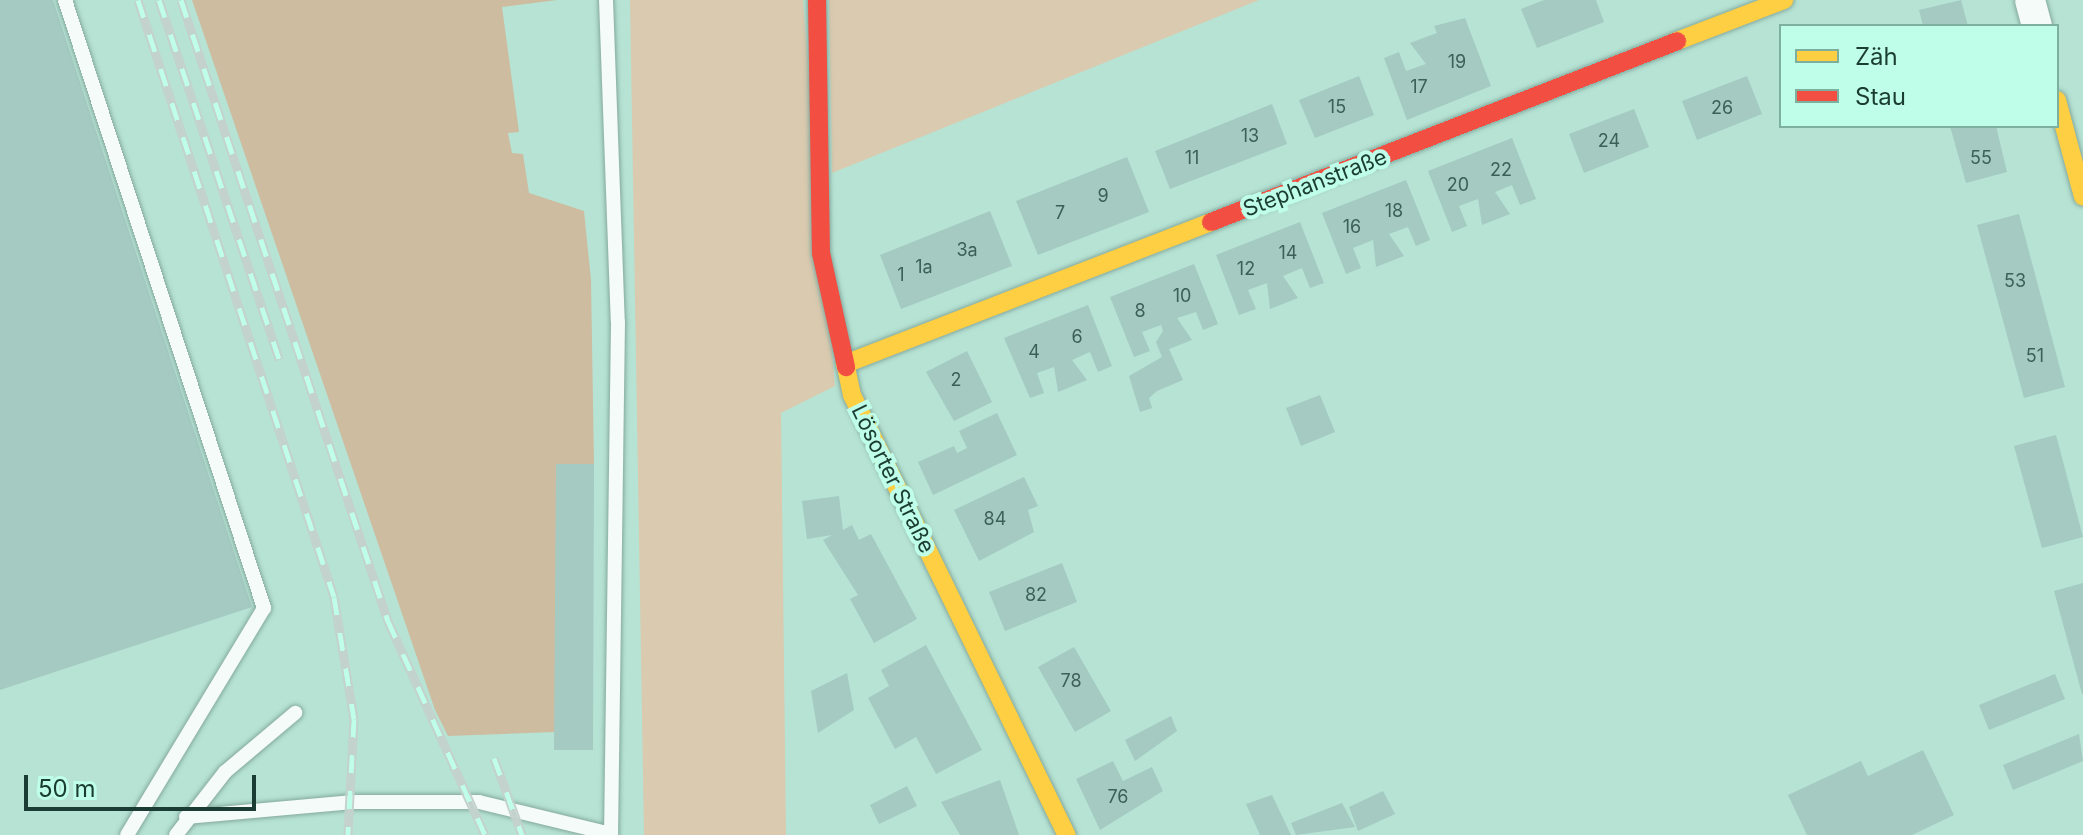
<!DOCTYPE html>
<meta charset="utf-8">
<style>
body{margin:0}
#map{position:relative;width:2083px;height:835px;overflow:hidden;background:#b6e3d4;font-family:Inter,sans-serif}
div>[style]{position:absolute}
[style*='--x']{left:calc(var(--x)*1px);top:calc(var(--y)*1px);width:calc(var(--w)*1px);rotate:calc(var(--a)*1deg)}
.green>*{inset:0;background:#dacaaf}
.forest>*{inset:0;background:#cdbca0}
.building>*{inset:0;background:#a4cac2}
.roads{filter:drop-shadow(0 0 2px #85a99e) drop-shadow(0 0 2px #85a99e)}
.lane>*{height:14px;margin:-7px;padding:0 7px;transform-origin:7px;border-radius:7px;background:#f4fbf9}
.street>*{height:30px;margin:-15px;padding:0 15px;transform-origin:15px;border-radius:15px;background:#f4fbf9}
.slow>*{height:18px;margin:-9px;padding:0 9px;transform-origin:9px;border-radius:9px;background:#ffcf43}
.jam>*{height:18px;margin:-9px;padding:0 9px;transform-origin:9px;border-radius:9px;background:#f24e42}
.rail>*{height:9px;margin-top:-4.5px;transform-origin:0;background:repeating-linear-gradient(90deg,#bffee8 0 18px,#c4d2cd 0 36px);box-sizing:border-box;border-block:2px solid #c4d2cd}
span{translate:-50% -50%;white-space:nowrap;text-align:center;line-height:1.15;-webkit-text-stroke:8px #bffee8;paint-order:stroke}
.number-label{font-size:18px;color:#3d6056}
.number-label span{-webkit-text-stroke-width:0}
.street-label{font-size:22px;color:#1b3c32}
.legend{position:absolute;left:1779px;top:24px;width:280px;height:104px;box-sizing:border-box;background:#bffee8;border:2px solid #7db09f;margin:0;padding:10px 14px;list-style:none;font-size:24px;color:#1b3c32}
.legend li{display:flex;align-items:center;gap:16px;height:40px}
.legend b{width:40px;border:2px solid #7db09f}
.scale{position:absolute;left:24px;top:775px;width:232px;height:36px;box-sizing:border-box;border:4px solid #1b3c32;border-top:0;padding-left:10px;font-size:24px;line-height:28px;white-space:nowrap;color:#1b3c32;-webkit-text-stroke:6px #bffee8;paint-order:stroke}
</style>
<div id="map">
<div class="green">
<div style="clip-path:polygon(630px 0,803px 0,835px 386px,781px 413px,786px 835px,644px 835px)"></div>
<div style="clip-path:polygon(829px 0,1259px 0,832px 173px)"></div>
</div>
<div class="forest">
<div style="clip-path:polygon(192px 0,557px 0,502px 7px,519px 132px,508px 133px,512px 153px,523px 154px,529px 193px,584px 211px,591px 280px,594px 464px,557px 464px,555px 732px,448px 736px,435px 710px)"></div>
</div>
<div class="building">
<div style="clip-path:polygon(0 0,53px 0,252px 607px,0 690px)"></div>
<div style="clip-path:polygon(1544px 0,1596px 0,1604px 22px,1537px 48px,1521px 9px)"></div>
<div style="clip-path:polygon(1961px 0,1968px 26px,1923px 26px,1919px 10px)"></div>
<div style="clip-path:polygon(1465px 18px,1491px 86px,1407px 120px,1384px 58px,1399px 52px,1406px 71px,1426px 64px,1410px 43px,1437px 33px,1434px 26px)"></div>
<div style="clip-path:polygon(1359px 76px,1374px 115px,1315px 138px,1299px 100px)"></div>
<div style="clip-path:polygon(1747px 76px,1762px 114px,1697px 140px,1682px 101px)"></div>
<div style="clip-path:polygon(1272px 104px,1287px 144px,1170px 189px,1155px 151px)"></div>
<div style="clip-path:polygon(1634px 109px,1649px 147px,1584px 173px,1569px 134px)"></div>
<div style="clip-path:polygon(1950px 126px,1996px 126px,2007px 172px,1966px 183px)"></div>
<div style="clip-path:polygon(1512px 138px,1536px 199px,1520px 205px,1512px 185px,1495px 192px,1510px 214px,1482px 225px,1478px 199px,1459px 206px,1467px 226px,1452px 232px,1428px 171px)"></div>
<div style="clip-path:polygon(1127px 157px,1149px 212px,1038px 255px,1016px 201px)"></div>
<div style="clip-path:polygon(1406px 180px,1430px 240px,1416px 246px,1408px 227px,1389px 234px,1404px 256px,1376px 267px,1373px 240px,1353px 248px,1361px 268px,1346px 274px,1322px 213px)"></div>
<div style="clip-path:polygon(990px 211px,1012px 266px,901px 309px,880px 255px)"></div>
<div style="clip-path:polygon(2019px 214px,2065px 387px,2024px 398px,1977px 225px)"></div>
<div style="clip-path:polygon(1300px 222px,1324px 283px,1310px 288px,1302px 268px,1283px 276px,1298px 298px,1270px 309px,1267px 283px,1248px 290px,1256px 309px,1239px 315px,1216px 255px)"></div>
<div style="clip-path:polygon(1194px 264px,1218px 324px,1203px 330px,1196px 312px,1177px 318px,1192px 340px,1169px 349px,1183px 380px,1157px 391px,1149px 398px,1152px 408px,1140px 412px,1129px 376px,1162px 357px,1156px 342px,1163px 331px,1161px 325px,1142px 332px,1150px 351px,1134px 357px,1110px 297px)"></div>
<div style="clip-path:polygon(1088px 305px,1112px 366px,1098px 372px,1090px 352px,1072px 360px,1087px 380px,1058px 392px,1054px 367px,1037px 373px,1044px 393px,1030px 398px,1004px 338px)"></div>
<div style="clip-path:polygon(967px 351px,992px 402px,954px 421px,926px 372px)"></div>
<div style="clip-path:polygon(1320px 395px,1335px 432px,1301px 446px,1286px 408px)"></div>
<div style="clip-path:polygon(997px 413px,1017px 455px,933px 495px,918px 462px,954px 446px,957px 453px,967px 448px,959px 431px)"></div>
<div style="clip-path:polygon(2056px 435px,2083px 537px,2042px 548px,2014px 446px)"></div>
<div style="clip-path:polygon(556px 464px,594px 464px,593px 750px,554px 750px)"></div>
<div style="clip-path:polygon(1024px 477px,1038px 506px,1028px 510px,1034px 532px,979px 561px,954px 510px)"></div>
<div style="clip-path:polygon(839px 496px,843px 530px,852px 525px,859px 540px,871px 534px,917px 619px,874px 643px,850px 599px,858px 595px,823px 540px,832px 535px,807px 539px,802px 501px)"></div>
<div style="clip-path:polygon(1062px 563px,1077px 602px,1005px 631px,989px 592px)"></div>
<div style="clip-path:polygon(2083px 583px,2083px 694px,2082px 694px,2054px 591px)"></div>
<div style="clip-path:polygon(926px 645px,982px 750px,936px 774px,916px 737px,895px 749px,868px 698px,889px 686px,881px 670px)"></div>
<div style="clip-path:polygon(1074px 647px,1111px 711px,1075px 732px,1038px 667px)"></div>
<div style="clip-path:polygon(847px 673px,854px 710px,818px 733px,811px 691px)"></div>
<div style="clip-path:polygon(2055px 674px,2065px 699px,1989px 730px,1979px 705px)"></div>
<div style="clip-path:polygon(1171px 716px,1177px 731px,1135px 761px,1125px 740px)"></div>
<div style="clip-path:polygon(2079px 734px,2083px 761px,2013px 790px,2003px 765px)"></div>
<div style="clip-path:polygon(1923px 750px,1954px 815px,1912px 835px,1807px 835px,1788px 795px,1861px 761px,1868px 776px)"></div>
<div style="clip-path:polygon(1113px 761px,1123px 781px,1152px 767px,1163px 791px,1100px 830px,1076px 779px)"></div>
<div style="clip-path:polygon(1000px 780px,1019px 835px,960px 835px,941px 802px)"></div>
<div style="clip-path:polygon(907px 786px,917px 806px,879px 824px,870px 805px)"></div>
<div style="clip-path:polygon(1383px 791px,1395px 814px,1358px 831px,1349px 807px)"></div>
<div style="clip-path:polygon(1272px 795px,1291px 835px,1260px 835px,1246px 804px)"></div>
<div style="clip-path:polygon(1342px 803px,1355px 827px,1296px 835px,1291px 823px)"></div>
</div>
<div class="roads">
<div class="lane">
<div style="--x:65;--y:0;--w:640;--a:71.88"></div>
<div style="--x:264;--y:608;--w:265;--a:121.1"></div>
<div style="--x:606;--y:0;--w:322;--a:87.9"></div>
<div style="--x:618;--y:322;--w:513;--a:90.78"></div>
<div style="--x:186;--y:817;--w:168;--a:-5.1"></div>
<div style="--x:353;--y:802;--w:126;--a:0"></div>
<div style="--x:479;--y:802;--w:136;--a:13.6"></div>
<div style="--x:176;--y:835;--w:80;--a:-52.1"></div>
<div style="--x:225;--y:772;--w:92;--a:-40.1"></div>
</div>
<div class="street">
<div style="--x:2030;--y:0;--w:27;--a:75"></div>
</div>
<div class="slow">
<div style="--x:1677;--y:41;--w:115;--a:-21"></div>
<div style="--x:2057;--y:100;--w:100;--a:75"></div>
<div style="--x:845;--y:364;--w:393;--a:-21.2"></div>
<div style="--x:846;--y:367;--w:29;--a:78"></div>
<div style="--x:852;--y:395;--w:490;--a:64"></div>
</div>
<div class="jam">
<div style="--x:817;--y:0;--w:253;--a:89.1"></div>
<div style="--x:821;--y:253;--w:117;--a:77.6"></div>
<div style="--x:1211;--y:222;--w:500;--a:-21.2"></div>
</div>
</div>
<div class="rail">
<div style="--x:138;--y:0;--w:628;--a:71.82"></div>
<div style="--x:334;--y:597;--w:124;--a:80.7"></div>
<div style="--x:354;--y:719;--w:116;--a:93"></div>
<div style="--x:159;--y:0;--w:379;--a:71.5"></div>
<div style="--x:181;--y:0;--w:655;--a:71.57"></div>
<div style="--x:388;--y:621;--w:235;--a:65.6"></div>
<div style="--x:494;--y:758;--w:82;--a:70"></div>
</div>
<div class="number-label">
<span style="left:1457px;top:62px">19</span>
<span style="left:1419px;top:87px">17</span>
<span style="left:1337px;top:107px">15</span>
<span style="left:1722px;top:108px">26</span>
<span style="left:1250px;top:136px">13</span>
<span style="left:1609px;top:141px">24</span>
<span style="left:1192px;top:158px">11</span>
<span style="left:1981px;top:158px">55</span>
<span style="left:1501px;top:170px">22</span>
<span style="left:1458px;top:185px">20</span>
<span style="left:1103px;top:196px">9</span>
<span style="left:1394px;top:211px">18</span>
<span style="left:1060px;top:213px">7</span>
<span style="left:1352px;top:227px">16</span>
<span style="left:967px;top:250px">3a</span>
<span style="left:1288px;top:253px">14</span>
<span style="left:924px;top:267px">1a</span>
<span style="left:1246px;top:269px">12</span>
<span style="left:901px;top:275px">1</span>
<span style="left:2015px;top:281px">53</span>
<span style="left:1182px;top:296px">10</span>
<span style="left:1140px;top:311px">8</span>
<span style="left:1077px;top:337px">6</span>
<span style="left:1034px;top:352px">4</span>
<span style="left:2035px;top:356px">51</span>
<span style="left:956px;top:380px">2</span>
<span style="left:995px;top:519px">84</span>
<span style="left:1036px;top:595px">82</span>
<span style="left:1071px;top:681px">78</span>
<span style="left:1118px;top:797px">76</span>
</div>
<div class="street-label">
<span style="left:1315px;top:183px;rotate:-21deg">Stephanstraße</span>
<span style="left:893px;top:479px;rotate:64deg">Lösorter Straße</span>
</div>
<ul class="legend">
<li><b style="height:10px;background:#ffcf43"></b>Zäh</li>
<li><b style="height:10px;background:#f24e42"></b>Stau</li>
</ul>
<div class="scale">50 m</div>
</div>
